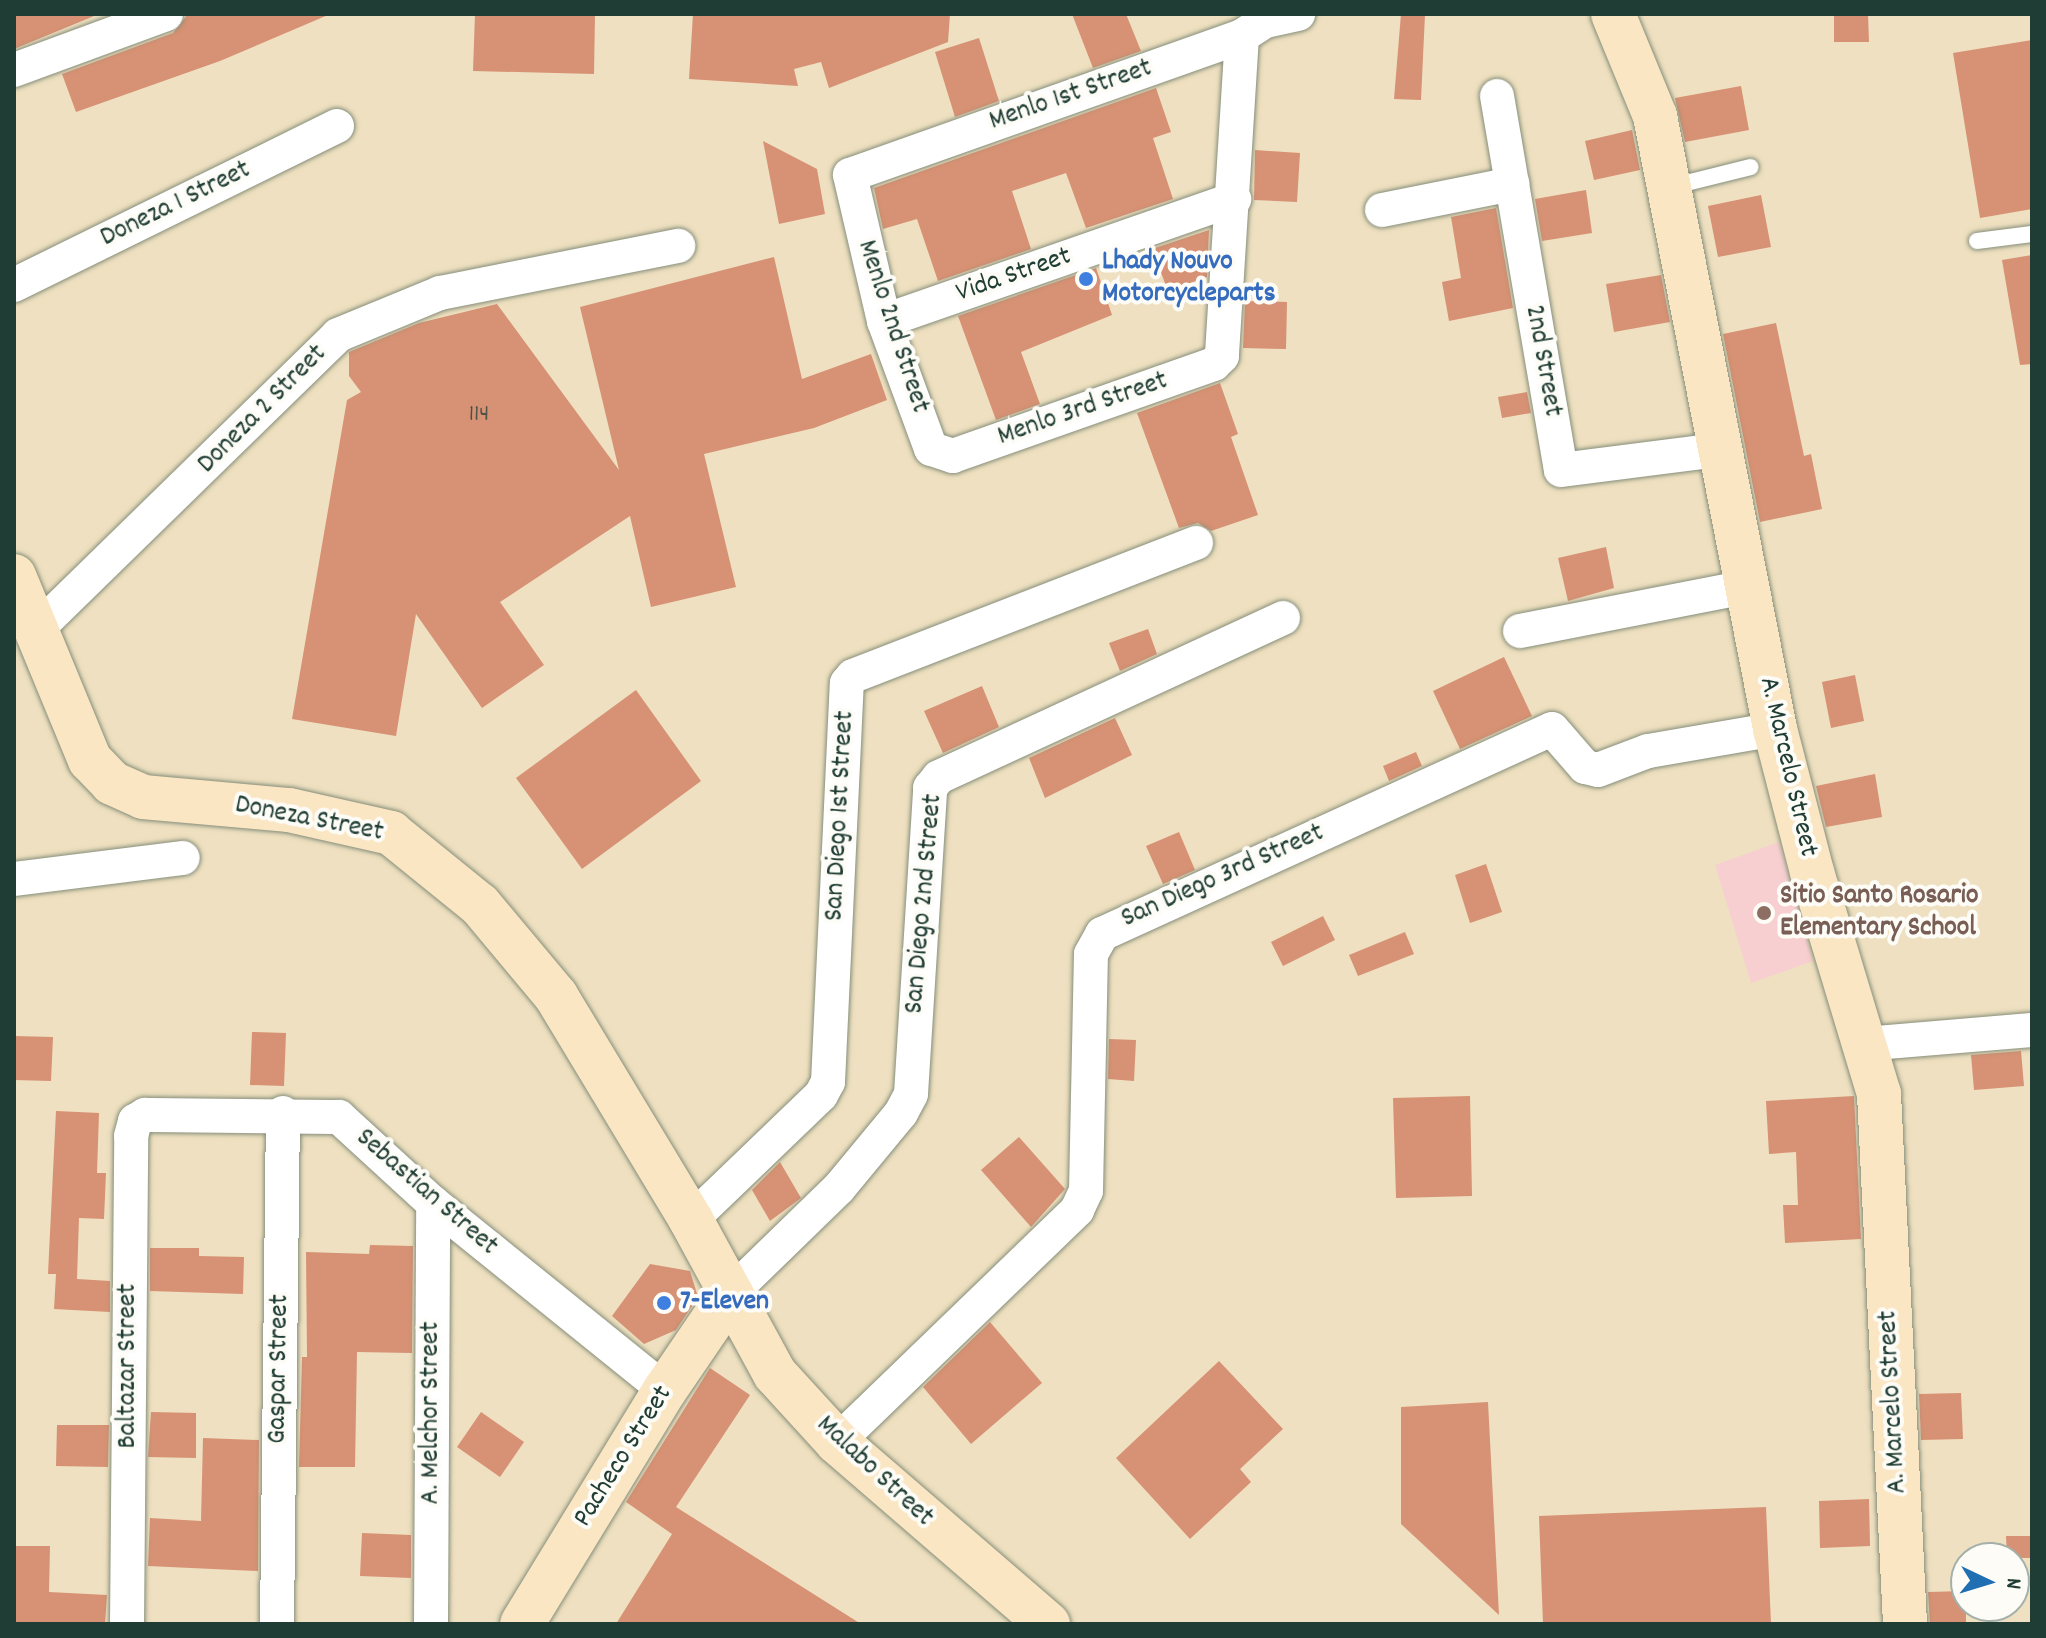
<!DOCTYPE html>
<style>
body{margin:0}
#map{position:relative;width:2046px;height:1638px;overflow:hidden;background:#eee0c0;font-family:Dekko,sans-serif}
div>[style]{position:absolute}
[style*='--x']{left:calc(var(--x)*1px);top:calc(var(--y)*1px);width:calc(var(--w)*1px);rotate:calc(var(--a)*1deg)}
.built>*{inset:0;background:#f7cfd0}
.building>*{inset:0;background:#d79174}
.roads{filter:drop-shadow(0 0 2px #868e7a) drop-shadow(0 0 2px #868e7a)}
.lane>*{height:16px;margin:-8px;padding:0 8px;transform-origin:8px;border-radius:8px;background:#fff}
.street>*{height:34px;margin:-17px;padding:0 17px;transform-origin:17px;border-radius:17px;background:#fff}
.secondary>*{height:44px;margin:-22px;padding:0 22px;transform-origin:22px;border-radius:22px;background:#fbe6c4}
.dots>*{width:22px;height:22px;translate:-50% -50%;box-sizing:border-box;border:4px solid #fdfcf7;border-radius:50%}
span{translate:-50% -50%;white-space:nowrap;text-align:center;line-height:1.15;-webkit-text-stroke:8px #fdfcf7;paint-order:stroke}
.number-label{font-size:24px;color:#4d5244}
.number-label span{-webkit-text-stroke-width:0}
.street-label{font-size:28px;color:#1f3d34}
.shop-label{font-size:28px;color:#366cbe;font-weight:700}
.left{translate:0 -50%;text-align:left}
.education-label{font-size:28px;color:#785e54;font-weight:700}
.frame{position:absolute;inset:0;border:16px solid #1f3d34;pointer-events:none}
.north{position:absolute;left:1950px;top:1542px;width:80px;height:80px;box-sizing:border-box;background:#fdfcf7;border:2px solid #a4b0a9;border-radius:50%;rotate:94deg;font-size:22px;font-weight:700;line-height:32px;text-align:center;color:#1f3d34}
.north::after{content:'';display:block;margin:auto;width:28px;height:36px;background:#1f6fb2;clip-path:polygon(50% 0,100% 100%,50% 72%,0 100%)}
</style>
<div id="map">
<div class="built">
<div style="clip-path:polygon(1779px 842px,1813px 961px,1751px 983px,1715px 865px)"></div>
</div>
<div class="building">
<div style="clip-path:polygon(14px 14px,99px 14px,14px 49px)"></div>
<div style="clip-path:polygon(188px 14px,328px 15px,220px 61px,76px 112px,62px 74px,173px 33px)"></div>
<div style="clip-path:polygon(475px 14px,595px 14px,594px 74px,473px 71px)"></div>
<div style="clip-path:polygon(693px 14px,950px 14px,948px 42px,829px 88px,821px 62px,794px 69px,798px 86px,689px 79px)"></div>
<div style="clip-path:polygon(1072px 14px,1126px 14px,1141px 51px,1093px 68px)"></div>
<div style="clip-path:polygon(1401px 14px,1425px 14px,1421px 100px,1394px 99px)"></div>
<div style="clip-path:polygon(1834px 14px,1868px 14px,1869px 42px,1834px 42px)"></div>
<div style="clip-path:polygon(979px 38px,999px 101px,955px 117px,935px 52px)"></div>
<div style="clip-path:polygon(2032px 40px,2032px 209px,1980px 218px,1953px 53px)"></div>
<div style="clip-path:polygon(1741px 86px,1749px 130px,1685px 142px,1675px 98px)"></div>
<div style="clip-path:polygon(1156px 88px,1171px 132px,1153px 138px,1173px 199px,1086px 228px,1066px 173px,1012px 191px,1031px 249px,938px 281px,917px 219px,883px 229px,874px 188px)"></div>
<div style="clip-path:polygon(1632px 130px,1640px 170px,1594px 180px,1585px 141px)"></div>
<div style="clip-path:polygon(763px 141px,817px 169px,825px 214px,779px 224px)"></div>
<div style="clip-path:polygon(1255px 150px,1300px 153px,1297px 202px,1254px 200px)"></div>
<div style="clip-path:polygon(1586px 190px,1592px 233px,1542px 241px,1535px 199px)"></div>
<div style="clip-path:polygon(1761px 195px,1771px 247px,1718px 257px,1708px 206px)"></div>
<div style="clip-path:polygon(1496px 208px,1513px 308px,1449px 321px,1442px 282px,1461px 278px,1451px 217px)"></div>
<div style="clip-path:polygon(1209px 230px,1207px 277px,1168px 291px,1152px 249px)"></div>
<div style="clip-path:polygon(2032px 255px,2032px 364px,2020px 365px,2002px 260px)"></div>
<div style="clip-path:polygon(774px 257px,802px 379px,871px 354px,887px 400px,814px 428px,704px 454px,736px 587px,651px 607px,630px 516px,500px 602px,544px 665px,482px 708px,416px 614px,396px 736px,292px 719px,347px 400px,361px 392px,349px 376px,349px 352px,419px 323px,497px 304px,619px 470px,580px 307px)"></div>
<div style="clip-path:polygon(1096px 268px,1112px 315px,1021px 352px,1040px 404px,996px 420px,958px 316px)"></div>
<div style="clip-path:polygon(1661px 275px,1670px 322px,1614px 332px,1606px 284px)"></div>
<div style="clip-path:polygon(1245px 301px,1287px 302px,1286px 349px,1243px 348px)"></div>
<div style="clip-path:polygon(1776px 323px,1804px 456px,1811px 454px,1822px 509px,1760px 522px,1723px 334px)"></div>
<div style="clip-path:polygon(1220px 383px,1238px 434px,1231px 437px,1258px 515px,1211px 531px,1198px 523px,1179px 528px,1137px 413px)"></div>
<div style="clip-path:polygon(1527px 392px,1531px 413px,1502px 418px,1498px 397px)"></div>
<div style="clip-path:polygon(1606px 547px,1614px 588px,1568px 601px,1558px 558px)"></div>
<div style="clip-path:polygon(1148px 629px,1157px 654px,1120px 671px,1109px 643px)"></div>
<div style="clip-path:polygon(1504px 657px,1532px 716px,1460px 749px,1433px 691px)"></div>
<div style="clip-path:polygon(1855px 675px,1864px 721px,1831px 728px,1822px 682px)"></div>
<div style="clip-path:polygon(982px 686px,999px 727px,943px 753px,924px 711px)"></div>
<div style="clip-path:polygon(636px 690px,701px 781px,582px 869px,516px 778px)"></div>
<div style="clip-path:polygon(1115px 718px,1132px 755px,1045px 798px,1029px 758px)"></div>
<div style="clip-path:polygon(1416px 752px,1422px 766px,1389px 781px,1383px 766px)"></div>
<div style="clip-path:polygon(1875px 774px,1882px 817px,1826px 827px,1816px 786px)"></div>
<div style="clip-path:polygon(1179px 832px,1195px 870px,1163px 884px,1146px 846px)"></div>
<div style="clip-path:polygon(1486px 864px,1502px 912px,1470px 923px,1455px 875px)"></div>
<div style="clip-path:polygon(1323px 916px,1335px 940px,1283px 966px,1271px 942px)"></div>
<div style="clip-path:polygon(1405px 932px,1414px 954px,1358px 976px,1349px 955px)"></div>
<div style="clip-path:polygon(252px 1032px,286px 1033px,284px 1086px,250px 1085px)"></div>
<div style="clip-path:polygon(14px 1036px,53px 1037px,51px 1081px,14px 1080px)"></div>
<div style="clip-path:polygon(1109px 1039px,1136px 1040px,1134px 1081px,1108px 1079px)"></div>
<div style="clip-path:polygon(2021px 1051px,2024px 1086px,1974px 1090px,1971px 1055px)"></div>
<div style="clip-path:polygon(1470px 1096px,1472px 1196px,1396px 1198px,1393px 1098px)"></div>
<div style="clip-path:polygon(1854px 1096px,1861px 1239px,1785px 1243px,1783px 1205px,1798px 1205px,1796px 1152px,1769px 1154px,1766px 1101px)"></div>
<div style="clip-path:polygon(56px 1111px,99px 1113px,97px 1173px,106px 1173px,104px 1219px,79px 1218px,77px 1279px,110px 1281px,110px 1312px,54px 1309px,56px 1274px,48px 1274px)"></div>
<div style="clip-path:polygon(1019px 1137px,1065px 1189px,1031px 1227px,981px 1170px)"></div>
<div style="clip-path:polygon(780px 1162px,801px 1198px,770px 1221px,752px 1190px)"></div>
<div style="clip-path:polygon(370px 1245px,413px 1246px,412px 1353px,357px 1352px,355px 1467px,299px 1467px,302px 1357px,307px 1357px,306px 1252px,369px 1254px)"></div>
<div style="clip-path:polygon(150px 1248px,199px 1248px,199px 1256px,244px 1257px,243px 1294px,150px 1291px)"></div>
<div style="clip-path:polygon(650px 1264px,690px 1271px,698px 1297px,676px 1330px,644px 1344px,612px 1316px)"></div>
<div style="clip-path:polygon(990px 1322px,1042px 1383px,971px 1444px,923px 1387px)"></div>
<div style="clip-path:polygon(1219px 1361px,1283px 1429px,1240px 1469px,1251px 1482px,1190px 1539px,1116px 1458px)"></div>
<div style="clip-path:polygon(710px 1368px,750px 1395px,676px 1507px,861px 1624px,616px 1624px,672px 1534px,626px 1502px)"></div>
<div style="clip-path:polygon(1961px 1393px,1963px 1439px,1921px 1440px,1919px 1394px)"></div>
<div style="clip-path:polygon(1488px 1402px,1499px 1615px,1401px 1524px,1401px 1407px)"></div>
<div style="clip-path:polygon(151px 1412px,196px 1413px,196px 1458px,148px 1457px)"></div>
<div style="clip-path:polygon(481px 1412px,524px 1442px,500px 1477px,457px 1447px)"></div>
<div style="clip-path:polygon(57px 1425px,109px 1425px,108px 1467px,56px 1466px)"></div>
<div style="clip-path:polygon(203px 1438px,259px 1440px,258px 1571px,148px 1566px,150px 1518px,201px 1521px)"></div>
<div style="clip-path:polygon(1869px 1499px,1870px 1546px,1820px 1548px,1819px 1501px)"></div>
<div style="clip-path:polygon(1766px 1507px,1771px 1624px,1543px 1624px,1539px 1516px)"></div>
<div style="clip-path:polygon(362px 1533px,411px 1535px,411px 1578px,360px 1576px)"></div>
<div style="clip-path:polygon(2006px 1536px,2032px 1536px,2032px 1558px,2007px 1558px)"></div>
<div style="clip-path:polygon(14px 1546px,50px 1546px,49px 1592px,107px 1595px,105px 1624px,14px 1624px)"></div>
<div style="clip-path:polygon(1966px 1591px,1966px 1624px,1930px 1624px,1928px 1592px)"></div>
</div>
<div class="roads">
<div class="lane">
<div style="--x:1670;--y:187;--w:83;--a:-13.9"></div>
<div style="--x:1977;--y:241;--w:55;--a:-7.3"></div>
</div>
<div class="street">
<div style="--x:1242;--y:36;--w:321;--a:93.6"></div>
<div style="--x:1222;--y:356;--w:11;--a:135"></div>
<div style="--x:1214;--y:364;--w:277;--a:160.6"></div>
<div style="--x:953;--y:456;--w:23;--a:-162"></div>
<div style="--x:931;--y:449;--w:136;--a:-110.2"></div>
<div style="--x:884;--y:321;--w:150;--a:-103.1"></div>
<div style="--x:850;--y:175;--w:416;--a:-19.5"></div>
<div style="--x:1242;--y:36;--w:27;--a:-33"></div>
<div style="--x:1265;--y:21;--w:34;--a:-12"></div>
<div style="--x:14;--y:70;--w:162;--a:-20.2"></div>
<div style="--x:1497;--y:96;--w:379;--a:80.3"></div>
<div style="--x:1561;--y:470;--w:158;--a:-7.3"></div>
<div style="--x:1382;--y:210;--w:133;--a:-11.3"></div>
<div style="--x:14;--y:285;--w:360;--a:-26.2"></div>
<div style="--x:884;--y:321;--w:371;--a:-19.2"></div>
<div style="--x:37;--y:629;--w:421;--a:-44.3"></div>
<div style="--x:338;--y:335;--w:110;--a:-22.4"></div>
<div style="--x:440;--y:293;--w:243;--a:-11.2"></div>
<div style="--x:1520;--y:631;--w:231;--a:-11"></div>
<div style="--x:14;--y:879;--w:170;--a:-7.1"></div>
<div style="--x:1864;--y:1044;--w:169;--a:-4.8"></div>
<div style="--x:691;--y:1220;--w:180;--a:-43.9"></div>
<div style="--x:821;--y:1095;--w:15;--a:-62"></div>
<div style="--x:828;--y:1082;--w:399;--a:-87.3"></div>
<div style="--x:847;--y:683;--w:9;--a:-49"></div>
<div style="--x:853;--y:676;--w:368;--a:-21.2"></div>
<div style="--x:731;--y:1293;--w:151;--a:-44.2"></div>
<div style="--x:839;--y:1188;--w:97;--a:-50.4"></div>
<div style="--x:901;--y:1113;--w:21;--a:-62"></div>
<div style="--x:911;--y:1094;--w:307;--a:-86.4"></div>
<div style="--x:930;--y:788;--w:14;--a:-51"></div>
<div style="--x:939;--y:777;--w:379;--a:-24.8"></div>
<div style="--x:837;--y:1442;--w:334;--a:-44"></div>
<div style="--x:1077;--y:1210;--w:21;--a:-65"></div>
<div style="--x:1086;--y:1191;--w:237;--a:-88.8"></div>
<div style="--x:1091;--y:954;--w:23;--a:-61"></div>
<div style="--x:1102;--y:934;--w:494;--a:-24.5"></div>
<div style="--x:1552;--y:729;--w:50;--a:49"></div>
<div style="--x:1585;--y:767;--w:13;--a:13"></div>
<div style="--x:1598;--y:770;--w:53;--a:-20.8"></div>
<div style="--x:1648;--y:751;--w:129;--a:-9.8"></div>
<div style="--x:127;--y:1624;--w:488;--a:-89.5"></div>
<div style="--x:131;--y:1136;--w:16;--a:-75"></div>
<div style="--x:135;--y:1121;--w:12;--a:-31"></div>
<div style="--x:145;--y:1115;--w:194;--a:0.6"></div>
<div style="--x:339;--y:1117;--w:127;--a:42.5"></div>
<div style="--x:433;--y:1203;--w:298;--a:38.9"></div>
<div style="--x:277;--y:1624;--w:511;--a:-89.33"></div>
<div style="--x:431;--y:1624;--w:421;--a:-89.7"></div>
</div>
<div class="secondary">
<div style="--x:1613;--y:14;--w:110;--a:67.6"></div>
<div style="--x:1655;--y:116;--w:625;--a:78.92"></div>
<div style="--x:1775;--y:729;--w:148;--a:75.5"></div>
<div style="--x:1812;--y:872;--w:232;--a:73.2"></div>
<div style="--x:1879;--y:1094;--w:531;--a:87.19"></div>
<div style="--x:14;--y:576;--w:199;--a:67.6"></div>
<div style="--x:90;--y:760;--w:32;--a:46"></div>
<div style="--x:112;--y:783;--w:34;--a:24"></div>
<div style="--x:143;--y:797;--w:147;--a:5.1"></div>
<div style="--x:289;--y:810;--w:105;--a:12.7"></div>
<div style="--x:391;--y:833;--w:114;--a:39"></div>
<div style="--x:480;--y:905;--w:119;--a:50.1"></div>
<div style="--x:556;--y:996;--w:262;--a:58.9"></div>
<div style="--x:691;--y:1220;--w:175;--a:61.4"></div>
<div style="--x:775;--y:1374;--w:92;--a:47.6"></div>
<div style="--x:837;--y:1442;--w:279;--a:40.8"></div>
<div style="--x:522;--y:1624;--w:274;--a:-58.6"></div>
<div style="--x:665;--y:1390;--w:117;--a:-55.8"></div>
</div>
</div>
<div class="dots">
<div style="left:1086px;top:279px;background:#3f7fe0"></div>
<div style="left:1764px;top:913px;background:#8d6e63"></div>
<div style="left:664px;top:1303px;background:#3f7fe0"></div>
</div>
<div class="number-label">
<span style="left:479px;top:416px">114</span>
</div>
<div class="street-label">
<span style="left:1071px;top:96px;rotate:-19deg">Menlo 1st Street</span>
<span style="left:176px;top:205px;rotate:-26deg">Doneza 1 Street</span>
<span style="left:1014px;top:276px;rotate:-19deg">Vida Street</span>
<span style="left:892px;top:327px;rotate:72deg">Menlo 2nd Street</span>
<span style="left:1542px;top:361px;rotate:80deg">2nd Street</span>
<span style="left:263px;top:410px;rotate:-45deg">Doneza 2 Street</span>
<span style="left:1083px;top:410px;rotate:-19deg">Menlo 3rd Street</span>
<span style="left:1787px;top:767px;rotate:77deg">A. Marcelo Street</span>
<span style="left:841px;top:816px;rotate:-87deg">San Diego 1st Street</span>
<span style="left:309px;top:820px;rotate:11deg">Doneza Street</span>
<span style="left:1223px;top:877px;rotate:-24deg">San Diego 3rd Street</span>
<span style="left:925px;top:904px;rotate:-85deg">San Diego 2nd Street</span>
<span style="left:426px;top:1193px;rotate:41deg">Sebastian Street</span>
<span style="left:129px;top:1366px;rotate:-90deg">Baltazar Street</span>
<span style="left:280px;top:1369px;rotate:-89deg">Gaspar Street</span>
<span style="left:1894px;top:1402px;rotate:-93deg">A. Marcelo Street</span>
<span style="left:432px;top:1413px;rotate:-90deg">A. Melchor Street</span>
<span style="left:624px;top:1457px;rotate:-58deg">Pacheco Street</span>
<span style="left:874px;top:1472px;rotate:43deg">Malabo Street</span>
</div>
<div class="shop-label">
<span class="left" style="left:1102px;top:279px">Lhady Nouvo<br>Motorcycleparts</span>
<span class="left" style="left:680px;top:1303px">7-Eleven</span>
</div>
<div class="education-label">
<span class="left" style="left:1780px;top:913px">Sitio Santo Rosario<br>Elementary School</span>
</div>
<div class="frame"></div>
<div class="north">N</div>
</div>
